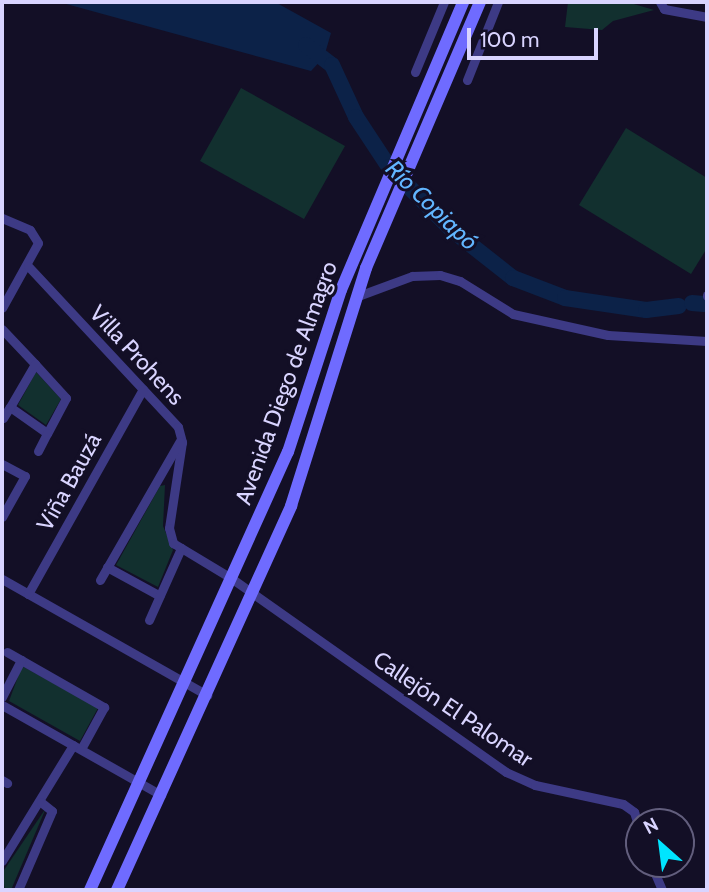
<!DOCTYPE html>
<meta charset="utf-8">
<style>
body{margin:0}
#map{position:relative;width:709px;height:892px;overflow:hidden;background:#130f26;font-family:Cabin,sans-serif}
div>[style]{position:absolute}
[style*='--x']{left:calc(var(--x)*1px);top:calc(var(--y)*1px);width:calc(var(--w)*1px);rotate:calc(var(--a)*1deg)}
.green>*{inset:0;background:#12302f}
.water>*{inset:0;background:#0c2248}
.river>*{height:16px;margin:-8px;padding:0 8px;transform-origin:8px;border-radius:8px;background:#0c2248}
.street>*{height:9px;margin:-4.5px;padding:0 4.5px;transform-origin:4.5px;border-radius:4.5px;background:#3d3a85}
.secondary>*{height:12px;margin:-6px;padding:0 6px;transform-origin:6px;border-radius:6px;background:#6f6bff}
span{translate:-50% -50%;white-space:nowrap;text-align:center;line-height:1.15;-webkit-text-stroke:6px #130f26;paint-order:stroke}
.street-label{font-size:23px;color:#d9d4ff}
.water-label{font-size:24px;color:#62b6ff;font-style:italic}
.frame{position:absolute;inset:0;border:4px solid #d9d4ff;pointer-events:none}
.north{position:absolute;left:625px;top:808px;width:70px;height:70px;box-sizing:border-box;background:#130f26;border:2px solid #625e7d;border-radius:50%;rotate:332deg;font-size:19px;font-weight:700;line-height:28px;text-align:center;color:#d9d4ff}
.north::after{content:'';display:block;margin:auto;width:24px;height:32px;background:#00e5ff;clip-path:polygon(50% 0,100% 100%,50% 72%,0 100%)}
.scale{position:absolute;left:467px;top:28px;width:131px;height:32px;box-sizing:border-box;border:4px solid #d9d4ff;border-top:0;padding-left:9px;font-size:21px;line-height:24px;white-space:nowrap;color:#d9d4ff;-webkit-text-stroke:5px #130f26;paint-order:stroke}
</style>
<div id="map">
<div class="green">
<div style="clip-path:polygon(568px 2px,627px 2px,654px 10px,613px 21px,602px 30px,565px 27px)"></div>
<div style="clip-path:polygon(241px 88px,345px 146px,304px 219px,200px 161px)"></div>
<div style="clip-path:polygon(626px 128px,707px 178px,707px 248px,691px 274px,579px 205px)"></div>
<div style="clip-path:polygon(36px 372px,61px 399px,46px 425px,18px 405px)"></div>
<div style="clip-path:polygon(165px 485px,163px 526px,173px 550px,158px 587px,116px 565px,160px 486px)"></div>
<div style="clip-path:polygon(22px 666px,98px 708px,80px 741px,9px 701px)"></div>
<div style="clip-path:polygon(46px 808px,11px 890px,5px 890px,2px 873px)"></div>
</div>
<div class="water">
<div style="clip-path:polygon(59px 2px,275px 2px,331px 33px,324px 57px,311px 71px)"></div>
</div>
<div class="river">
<div style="--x:306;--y:45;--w:33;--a:38"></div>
<div style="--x:332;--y:65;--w:57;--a:65.2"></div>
<div style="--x:356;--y:117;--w:60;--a:56.6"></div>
<div style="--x:389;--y:167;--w:89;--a:45"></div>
<div style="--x:452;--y:230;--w:78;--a:38.2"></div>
<div style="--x:513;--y:278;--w:56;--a:21"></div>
<div style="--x:565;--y:298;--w:82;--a:8.4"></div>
<div style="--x:646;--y:310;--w:33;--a:-7"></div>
<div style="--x:692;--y:303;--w:12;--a:5"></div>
</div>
<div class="street">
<div style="--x:660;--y:2;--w:8;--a:60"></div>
<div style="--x:664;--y:9;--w:44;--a:10.5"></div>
<div style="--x:415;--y:72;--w:76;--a:-67.5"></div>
<div style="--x:467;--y:80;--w:84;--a:-68.3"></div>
<div style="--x:2;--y:218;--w:30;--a:23"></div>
<div style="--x:30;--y:230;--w:15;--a:58"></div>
<div style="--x:38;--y:243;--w:74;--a:119"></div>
<div style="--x:28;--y:266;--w:220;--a:47"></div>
<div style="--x:178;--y:427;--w:16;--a:75"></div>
<div style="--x:182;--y:442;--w:87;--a:98.6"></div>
<div style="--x:169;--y:528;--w:16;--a:75"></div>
<div style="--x:173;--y:543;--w:68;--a:31.1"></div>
<div style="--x:231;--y:578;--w:337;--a:35.2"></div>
<div style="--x:506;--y:772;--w:32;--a:24"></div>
<div style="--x:535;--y:785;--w:90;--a:12.2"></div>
<div style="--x:623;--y:804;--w:14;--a:36"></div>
<div style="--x:634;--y:812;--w:16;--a:72"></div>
<div style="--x:358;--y:296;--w:58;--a:-20.3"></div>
<div style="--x:412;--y:276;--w:28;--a:-2"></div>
<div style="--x:440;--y:275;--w:21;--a:17"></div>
<div style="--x:460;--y:281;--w:62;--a:31.9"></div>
<div style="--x:513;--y:314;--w:97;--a:12.5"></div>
<div style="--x:608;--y:335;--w:99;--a:3.5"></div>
<div style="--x:707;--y:296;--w:1;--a:-90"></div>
<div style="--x:2;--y:329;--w:48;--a:46.7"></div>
<div style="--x:35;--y:364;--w:46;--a:47.6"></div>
<div style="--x:66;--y:398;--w:40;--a:118"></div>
<div style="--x:47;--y:433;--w:45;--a:-144.9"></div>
<div style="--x:10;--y:407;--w:50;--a:-59.8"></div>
<div style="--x:3;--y:418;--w:13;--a:-58"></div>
<div style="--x:38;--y:451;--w:20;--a:-63"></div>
<div style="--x:2;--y:464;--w:26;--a:28"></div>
<div style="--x:25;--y:476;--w:47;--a:119.3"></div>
<div style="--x:107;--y:567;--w:60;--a:28.7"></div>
<div style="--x:2;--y:579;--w:236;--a:29.5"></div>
<div style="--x:100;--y:580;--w:160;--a:-60.1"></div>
<div style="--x:28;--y:594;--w:235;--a:-60.7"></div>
<div style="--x:149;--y:620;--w:79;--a:-66"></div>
<div style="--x:7;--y:652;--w:112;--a:29.6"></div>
<div style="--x:104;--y:707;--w:48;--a:118.7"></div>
<div style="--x:2;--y:697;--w:42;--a:-62.8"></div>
<div style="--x:2;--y:705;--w:183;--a:29.5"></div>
<div style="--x:2;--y:780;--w:6;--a:31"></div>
<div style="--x:2;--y:861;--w:136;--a:-58.5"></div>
<div style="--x:651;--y:864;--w:28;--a:67"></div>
<div style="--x:18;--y:890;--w:86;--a:-66.7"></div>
<div style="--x:52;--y:811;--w:14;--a:-141"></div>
</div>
<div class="secondary">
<div style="--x:90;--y:890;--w:481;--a:-65.7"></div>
<div style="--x:288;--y:452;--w:170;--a:-71.9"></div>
<div style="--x:341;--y:290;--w:313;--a:-67"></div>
<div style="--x:117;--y:890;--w:422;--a:-65.6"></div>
<div style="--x:291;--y:506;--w:250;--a:-72.5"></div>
<div style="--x:366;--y:268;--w:289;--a:-66.8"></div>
</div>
<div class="street-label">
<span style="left:137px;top:355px;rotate:47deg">Villa Prohens</span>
<span style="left:286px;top:383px;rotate:-70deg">Avenida Diego de Almagro</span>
<span style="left:69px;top:482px;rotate:-61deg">Viña Bauzá</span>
<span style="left:453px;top:709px;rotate:34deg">Callejón El Palomar</span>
</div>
<div class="water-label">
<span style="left:432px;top:205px;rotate:44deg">Río Copiapó</span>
</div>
<div class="frame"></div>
<div class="north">N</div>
<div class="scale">100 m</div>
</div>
